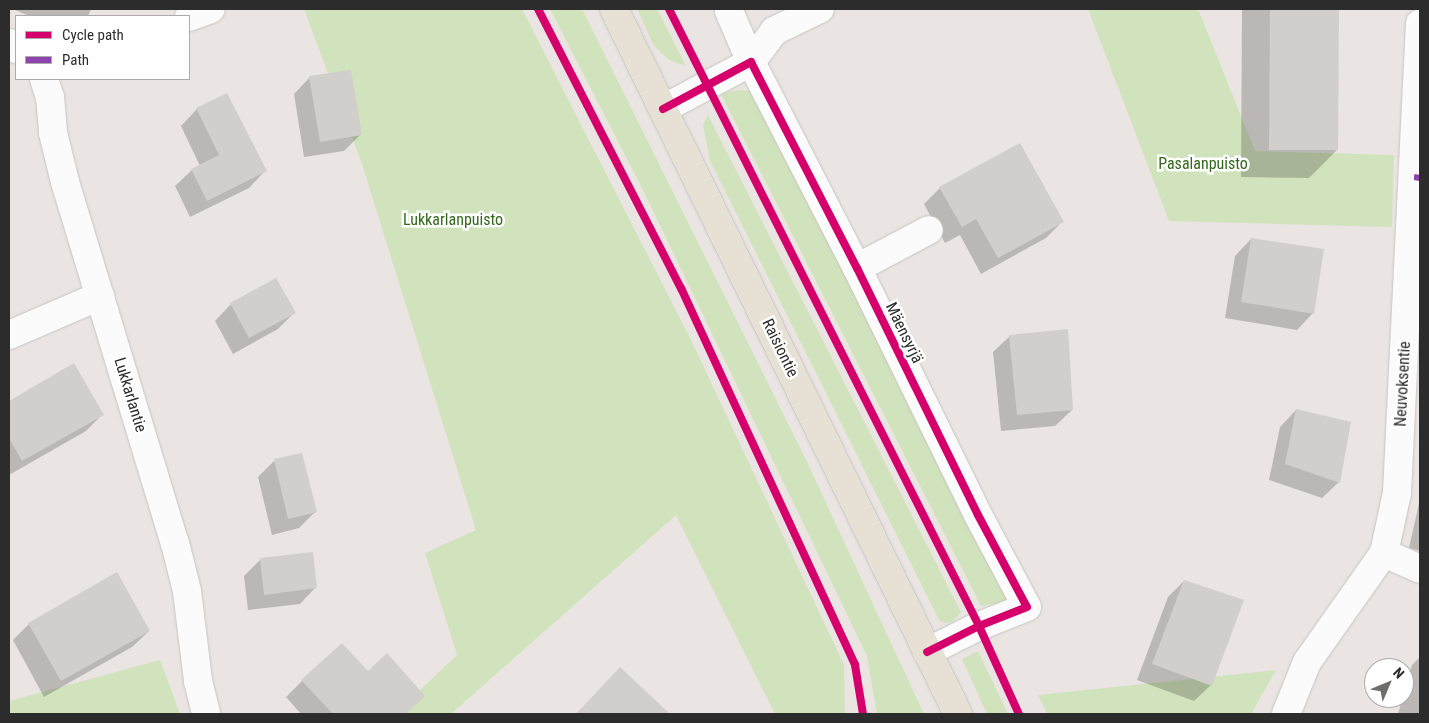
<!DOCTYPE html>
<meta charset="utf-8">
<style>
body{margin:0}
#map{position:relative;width:1429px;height:723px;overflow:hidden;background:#eae5e2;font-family:"Roboto Condensed",sans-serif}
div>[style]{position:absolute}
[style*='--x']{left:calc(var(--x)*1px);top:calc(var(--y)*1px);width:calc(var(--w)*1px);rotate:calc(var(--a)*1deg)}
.green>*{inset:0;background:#d1e3bc}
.shadow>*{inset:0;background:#0003}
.building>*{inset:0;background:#d1cecb}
.roads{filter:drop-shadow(0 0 1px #c6c4c4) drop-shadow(0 0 1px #c6c4c4)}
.minor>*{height:28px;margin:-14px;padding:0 14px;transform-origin:14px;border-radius:14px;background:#fcfbfb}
.major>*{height:28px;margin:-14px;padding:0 14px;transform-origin:14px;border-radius:14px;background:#e7e0d5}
.quiet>*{height:6px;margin-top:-3px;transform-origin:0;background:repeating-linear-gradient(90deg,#8e44ad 0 12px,transparent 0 18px)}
.cycleway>*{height:8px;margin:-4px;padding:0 4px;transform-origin:4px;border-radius:4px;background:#d6006c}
span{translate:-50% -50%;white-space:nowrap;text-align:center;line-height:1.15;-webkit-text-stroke:5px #fff;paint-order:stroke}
.park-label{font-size:16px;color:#34681c}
.street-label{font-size:16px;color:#2c2c2c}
.frame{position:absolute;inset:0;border:10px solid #2c2c2c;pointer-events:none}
.legend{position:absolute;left:15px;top:15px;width:175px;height:65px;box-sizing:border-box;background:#fff;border:1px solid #ababab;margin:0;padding:6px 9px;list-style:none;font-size:15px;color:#2c2c2c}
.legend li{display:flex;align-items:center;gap:10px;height:25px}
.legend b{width:25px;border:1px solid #ababab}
.north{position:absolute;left:1364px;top:658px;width:50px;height:50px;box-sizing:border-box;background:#fff;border:1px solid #ababab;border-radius:50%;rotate:45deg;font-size:14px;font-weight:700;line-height:20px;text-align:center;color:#2c2c2c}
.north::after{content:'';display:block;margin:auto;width:18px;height:22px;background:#6e6d6c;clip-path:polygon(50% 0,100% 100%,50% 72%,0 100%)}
</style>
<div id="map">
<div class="green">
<div style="clip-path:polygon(304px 9px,522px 9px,692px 342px,844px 665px,845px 714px,775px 714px,676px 515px,451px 714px,395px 714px,457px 655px,425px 553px,476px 530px,362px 164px)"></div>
<div style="clip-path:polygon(550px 9px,582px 9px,808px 464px,924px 714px,877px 714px,867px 656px,643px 190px)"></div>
<div style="clip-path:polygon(637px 9px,657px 9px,686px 66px,669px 60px,654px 46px)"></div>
<div style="clip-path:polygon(1088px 9px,1198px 9px,1255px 151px,1394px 155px,1392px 227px,1169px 221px)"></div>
<div style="clip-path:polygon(738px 90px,752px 91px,1012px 601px,981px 606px,721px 94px)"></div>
<div style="clip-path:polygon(708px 115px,961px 612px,952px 622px,945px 623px,939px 620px,710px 161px,703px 124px)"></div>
<div style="clip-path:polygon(978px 651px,1008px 714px,987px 714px,962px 659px)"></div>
<div style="clip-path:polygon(160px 660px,180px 714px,9px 714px,9px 701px)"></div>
<div style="clip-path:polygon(1276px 670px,1251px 714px,1047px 714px,1038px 695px)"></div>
</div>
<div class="shadow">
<div style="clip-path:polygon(13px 9px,91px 9px,88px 16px,29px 16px)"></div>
<div style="clip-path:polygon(1242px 9px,1338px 9px,1337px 150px,1309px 178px,1241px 177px)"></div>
<div style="clip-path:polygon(310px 77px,360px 135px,344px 151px,304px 157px,294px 94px)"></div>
<div style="clip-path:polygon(197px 109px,265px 171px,249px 188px,190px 217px,175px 186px,192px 170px,200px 166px,181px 126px)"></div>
<div style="clip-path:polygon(940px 188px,1062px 222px,1046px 238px,981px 274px,960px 235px,945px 243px,924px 204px)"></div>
<div style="clip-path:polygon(1251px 239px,1313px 313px,1297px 330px,1225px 318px,1235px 256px)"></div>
<div style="clip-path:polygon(231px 304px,294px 313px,278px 329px,233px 354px,215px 321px)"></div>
<div style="clip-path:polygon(1010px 336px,1072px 410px,1055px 426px,1001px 431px,993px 352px)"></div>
<div style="clip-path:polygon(29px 393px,102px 415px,86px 431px,9px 475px,9px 403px)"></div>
<div style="clip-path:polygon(1296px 410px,1339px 482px,1322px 498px,1269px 480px,1280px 427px)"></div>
<div style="clip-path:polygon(274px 461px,315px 512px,299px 528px,272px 535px,258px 477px)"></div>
<div style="clip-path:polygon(1420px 499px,1420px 551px,1409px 548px)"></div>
<div style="clip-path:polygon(312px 553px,316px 587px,300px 604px,248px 610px,244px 576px,260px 560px)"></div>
<div style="clip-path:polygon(1184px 581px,1211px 685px,1194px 701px,1137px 680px,1168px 597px)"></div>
<div style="clip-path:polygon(29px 624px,149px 631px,132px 647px,44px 697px,13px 640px)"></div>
<div style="clip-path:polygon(1420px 657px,1420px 714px,1398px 714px,1412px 665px)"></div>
<div style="clip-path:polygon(620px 669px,668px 714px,576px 714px)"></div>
<div style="clip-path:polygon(368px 673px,424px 696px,405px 714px,301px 714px,286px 697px,302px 681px)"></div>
</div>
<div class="building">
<div style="clip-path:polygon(1270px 9px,1339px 9px,1338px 150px,1269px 150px)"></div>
<div style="clip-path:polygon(351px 70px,362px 135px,320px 142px,309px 76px)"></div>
<div style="clip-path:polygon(227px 93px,267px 171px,207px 201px,191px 169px,219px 155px,196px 108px)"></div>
<div style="clip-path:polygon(1020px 143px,1064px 222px,998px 258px,976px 219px,962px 227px,939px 187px)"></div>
<div style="clip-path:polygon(1251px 238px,1324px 249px,1314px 314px,1241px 302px)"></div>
<div style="clip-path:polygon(276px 278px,296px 313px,249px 338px,230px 303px)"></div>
<div style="clip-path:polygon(1068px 329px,1073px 410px,1017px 415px,1009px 335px)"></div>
<div style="clip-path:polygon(74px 363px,104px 415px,22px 461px,9px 438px,9px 401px)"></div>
<div style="clip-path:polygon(1296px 409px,1351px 422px,1340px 483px,1285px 464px)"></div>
<div style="clip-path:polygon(302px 453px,317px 512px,288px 519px,274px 459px)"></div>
<div style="clip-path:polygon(313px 552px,317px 588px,264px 595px,260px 558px)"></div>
<div style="clip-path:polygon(117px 572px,150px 631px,61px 681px,28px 623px)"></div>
<div style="clip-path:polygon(1184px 580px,1244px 600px,1212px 686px,1152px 664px)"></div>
<div style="clip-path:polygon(342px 643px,368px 671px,387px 653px,425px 696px,405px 714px,333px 714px,301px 680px)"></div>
<div style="clip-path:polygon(620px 667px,670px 714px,576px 714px)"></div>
</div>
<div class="roads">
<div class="minor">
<div style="--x:729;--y:11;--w:56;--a:66.7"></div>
<div style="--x:751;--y:62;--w:232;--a:62.8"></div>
<div style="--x:857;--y:268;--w:275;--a:63.9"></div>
<div style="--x:978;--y:515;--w:104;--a:62"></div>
<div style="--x:1027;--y:607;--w:52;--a:158.4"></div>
<div style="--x:979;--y:626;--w:58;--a:153.4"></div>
<div style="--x:189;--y:17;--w:23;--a:-20"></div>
<div style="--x:9;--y:43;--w:9;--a:41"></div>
<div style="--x:44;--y:79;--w:19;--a:72"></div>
<div style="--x:50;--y:97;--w:36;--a:85"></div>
<div style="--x:53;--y:133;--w:50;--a:76.2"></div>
<div style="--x:65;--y:182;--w:377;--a:73.1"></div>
<div style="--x:175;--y:543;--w:49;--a:76"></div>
<div style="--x:187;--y:591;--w:91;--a:83"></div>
<div style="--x:198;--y:681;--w:34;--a:76"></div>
<div style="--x:663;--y:109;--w:100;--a:-28.1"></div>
<div style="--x:751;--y:62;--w:39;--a:-53"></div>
<div style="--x:774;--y:31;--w:51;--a:-25.6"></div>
<div style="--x:857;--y:268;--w:81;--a:-27.8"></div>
<div style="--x:9;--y:335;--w:99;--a:-23.2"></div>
<div style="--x:1384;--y:553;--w:39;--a:24"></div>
<div style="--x:1286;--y:714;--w:56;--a:-68"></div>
<div style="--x:1307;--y:662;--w:133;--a:-54.8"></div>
<div style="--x:1384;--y:553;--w:61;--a:-77.8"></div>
<div style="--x:1397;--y:493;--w:470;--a:-87.2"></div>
</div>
<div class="major">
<div style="--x:614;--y:9;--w:784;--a:63.99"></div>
</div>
</div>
<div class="quiet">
<div style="--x:1414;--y:177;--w:6;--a:9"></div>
</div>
<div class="cycleway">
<div style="--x:538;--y:9;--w:314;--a:62.9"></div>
<div style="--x:681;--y:288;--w:415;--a:65.2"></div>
<div style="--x:855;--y:665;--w:50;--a:80.7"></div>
<div style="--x:669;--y:9;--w:690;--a:63.32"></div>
<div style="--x:979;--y:626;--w:97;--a:65.6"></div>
<div style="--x:663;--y:109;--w:100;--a:-28.1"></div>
<div style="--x:751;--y:62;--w:232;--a:62.8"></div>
<div style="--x:857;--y:268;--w:275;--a:63.9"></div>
<div style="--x:978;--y:515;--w:104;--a:62"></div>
<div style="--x:1027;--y:607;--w:52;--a:158.4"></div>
<div style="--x:979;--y:626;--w:58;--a:153.4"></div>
</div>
<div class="park-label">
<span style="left:1203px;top:164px">Pasalanpuisto</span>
<span style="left:453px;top:220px">Lukkarlanpuisto</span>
</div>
<div class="street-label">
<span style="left:904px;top:333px;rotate:64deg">Mäensyrjä</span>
<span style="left:780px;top:348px;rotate:64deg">Raisiontie</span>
<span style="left:1403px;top:384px;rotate:-87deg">Neuvoksentie</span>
<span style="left:130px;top:395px;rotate:73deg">Lukkarlantie</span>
</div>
<div class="frame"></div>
<ul class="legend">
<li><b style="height:6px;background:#d6006c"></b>Cycle path</li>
<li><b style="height:6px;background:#8e44ad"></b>Path</li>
</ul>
<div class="north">N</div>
</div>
